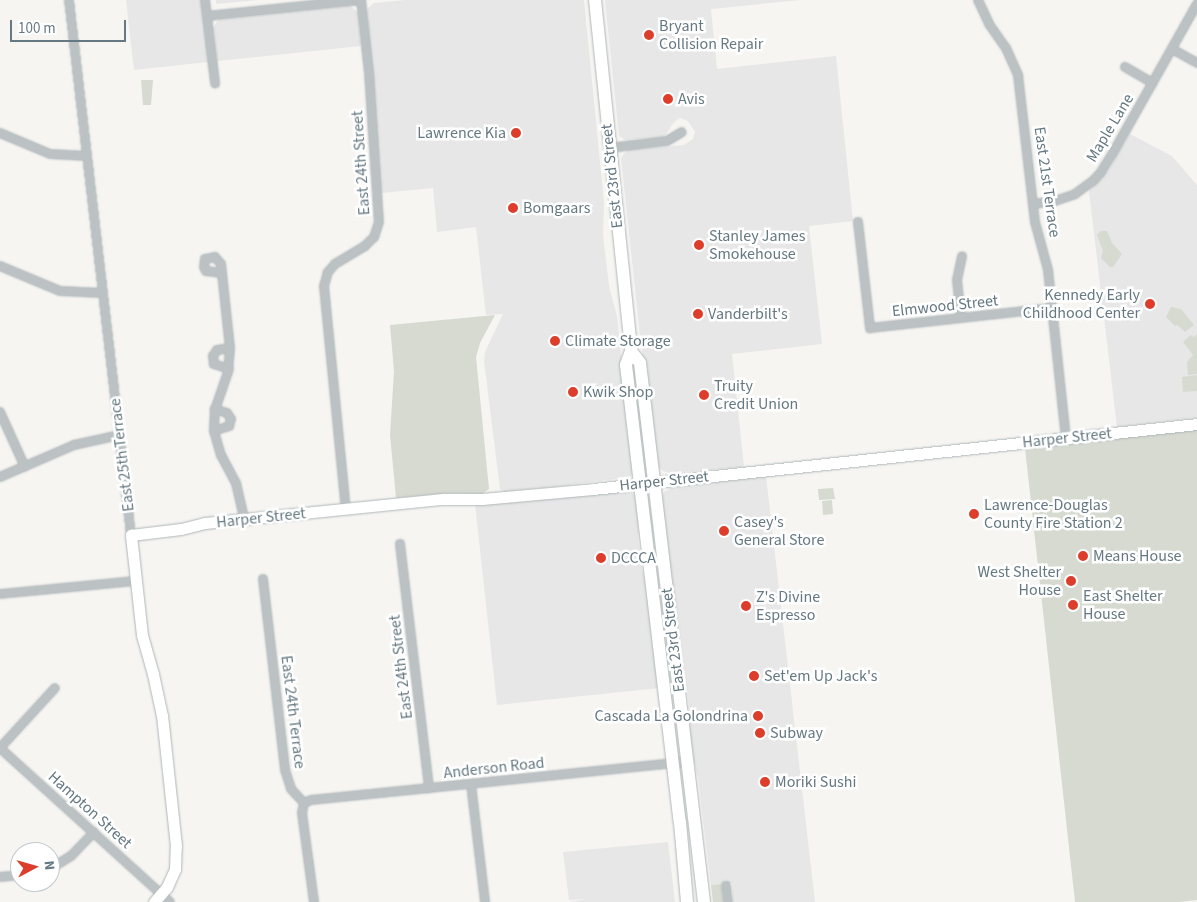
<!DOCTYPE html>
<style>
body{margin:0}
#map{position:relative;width:1197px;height:902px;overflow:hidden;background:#f6f5f2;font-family:"Source Sans 3",sans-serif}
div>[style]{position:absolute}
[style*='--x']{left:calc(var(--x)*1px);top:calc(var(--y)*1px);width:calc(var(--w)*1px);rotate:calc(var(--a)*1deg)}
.built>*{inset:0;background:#e6e7e6}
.green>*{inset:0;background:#d6dad1}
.roads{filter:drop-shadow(0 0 1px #afb6b9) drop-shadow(0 0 1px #afb6b9)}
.street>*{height:8px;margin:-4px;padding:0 4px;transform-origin:4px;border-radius:4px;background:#bcc2c4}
.secondary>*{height:11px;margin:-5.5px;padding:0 5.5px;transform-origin:5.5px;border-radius:5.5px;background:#fff}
.primary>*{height:12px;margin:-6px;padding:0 6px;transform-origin:6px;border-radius:6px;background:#fff}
.dots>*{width:14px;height:14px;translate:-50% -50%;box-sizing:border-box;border:2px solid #fff;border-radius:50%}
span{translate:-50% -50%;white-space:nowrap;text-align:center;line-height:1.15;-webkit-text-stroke:5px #fff;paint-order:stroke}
.poi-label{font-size:16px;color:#667982}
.left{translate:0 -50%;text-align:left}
.right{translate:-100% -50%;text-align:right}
.street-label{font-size:16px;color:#667982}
.north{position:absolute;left:10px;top:842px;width:50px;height:50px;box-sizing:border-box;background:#fff;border:1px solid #c2c9cd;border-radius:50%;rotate:84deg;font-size:14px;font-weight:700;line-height:20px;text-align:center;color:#667982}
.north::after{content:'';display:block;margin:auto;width:18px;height:22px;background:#dc3e2b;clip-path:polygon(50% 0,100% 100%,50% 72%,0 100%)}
.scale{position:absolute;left:10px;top:20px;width:116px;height:22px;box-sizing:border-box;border:2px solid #667982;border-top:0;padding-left:6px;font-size:15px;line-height:18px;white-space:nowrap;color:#667982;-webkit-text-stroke:4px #fff;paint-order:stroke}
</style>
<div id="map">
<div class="built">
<div style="clip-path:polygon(126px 0,201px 0,208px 62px,134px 70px)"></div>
<div style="clip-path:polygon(216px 0,260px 0,216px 4px)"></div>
<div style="clip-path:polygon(406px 0,584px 0,604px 203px,603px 235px,609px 286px,617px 316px,633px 473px,630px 477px,554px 487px,504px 492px,500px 489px,484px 361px,485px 352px,503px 314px,486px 315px,476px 227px,437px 232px,433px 188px,381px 193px,367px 9px,374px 3px)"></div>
<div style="clip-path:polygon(605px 0,800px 0,711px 9px,717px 69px,836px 56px,853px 221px,809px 226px,822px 344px,732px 354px,744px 467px,670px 473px,663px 471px,658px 466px,640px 335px,621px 158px,627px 150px,684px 145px,693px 139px,695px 132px,688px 121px,680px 118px,674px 122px,666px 134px,662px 137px,625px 140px,619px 136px)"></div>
<div style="clip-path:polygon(351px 6px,358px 13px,361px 46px,217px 61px,213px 28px,218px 20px)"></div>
<div style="clip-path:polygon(1130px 134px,1172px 156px,1197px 185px,1197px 418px,1117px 427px,1089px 191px,1109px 169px)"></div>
<div style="clip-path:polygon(766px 476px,815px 902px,733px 902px,732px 883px,711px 885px,698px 778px,690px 747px,690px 713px,678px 616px,671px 586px,662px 497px,664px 492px,672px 488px)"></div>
<div style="clip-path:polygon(628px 492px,634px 494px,637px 498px,639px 516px,638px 538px,641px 566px,647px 586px,660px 688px,497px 705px,475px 504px)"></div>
<div style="clip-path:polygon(668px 842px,675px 902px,569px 902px,587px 899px,569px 900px,563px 852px)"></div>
</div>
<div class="green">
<div style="clip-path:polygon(141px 80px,153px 80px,151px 105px,143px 105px)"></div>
<div style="clip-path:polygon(1101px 231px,1107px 231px,1112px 243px,1122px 254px,1113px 267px,1110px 267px,1101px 258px,1103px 251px,1097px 235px)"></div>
<div style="clip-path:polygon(1171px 307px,1181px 309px,1194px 325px,1185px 332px,1177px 325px,1175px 326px,1166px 317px)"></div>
<div style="clip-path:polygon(495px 315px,480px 343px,476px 357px,489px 489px,482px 494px,452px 493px,396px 498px,390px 435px,394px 371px,390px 325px)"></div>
<div style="clip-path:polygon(1197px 334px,1197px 374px,1188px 375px,1187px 362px,1193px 355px,1183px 342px,1191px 335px,1194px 337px)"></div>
<div style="clip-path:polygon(1197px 375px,1197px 391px,1183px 392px,1182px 377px)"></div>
<div style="clip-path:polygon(1197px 429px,1197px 900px,1179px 902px,1075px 902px,1025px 448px)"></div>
<div style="clip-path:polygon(833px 488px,835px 499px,819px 500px,818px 489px)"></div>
<div style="clip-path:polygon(832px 500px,833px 514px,823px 515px,822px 501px)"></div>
<div style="clip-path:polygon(721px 884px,723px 902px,713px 902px,711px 885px)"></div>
</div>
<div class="roads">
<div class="street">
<div style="--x:69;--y:0;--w:539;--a:83.39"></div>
<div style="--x:205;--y:0;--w:84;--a:83.1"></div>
<div style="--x:978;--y:0;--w:26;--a:65"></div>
<div style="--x:989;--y:24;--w:29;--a:55"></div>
<div style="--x:1006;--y:48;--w:30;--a:66"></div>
<div style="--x:1018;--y:75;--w:148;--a:83.4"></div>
<div style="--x:1035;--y:222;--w:50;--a:74.8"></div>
<div style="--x:1048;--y:270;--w:169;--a:83.9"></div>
<div style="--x:207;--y:16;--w:155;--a:-5.9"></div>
<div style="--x:361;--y:0;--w:72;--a:83.7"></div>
<div style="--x:369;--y:72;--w:150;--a:86.2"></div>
<div style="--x:379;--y:222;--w:16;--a:108"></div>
<div style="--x:374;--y:237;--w:13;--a:135"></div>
<div style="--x:365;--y:246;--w:35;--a:149"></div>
<div style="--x:335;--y:264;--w:11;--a:131"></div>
<div style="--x:328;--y:272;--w:15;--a:106"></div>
<div style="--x:324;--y:286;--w:224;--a:84.4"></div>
<div style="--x:1172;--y:49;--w:29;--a:29"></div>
<div style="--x:1125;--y:67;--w:32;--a:30"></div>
<div style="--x:0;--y:133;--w:54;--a:22.8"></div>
<div style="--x:50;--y:154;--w:37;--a:3"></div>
<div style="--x:609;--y:148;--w:58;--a:-6.9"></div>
<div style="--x:667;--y:141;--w:17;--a:-31"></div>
<div style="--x:1033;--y:204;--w:22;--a:-8"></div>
<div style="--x:1055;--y:201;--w:21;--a:-19"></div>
<div style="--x:1075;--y:194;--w:22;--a:-36"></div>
<div style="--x:1093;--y:181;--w:12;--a:-48"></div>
<div style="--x:1101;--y:172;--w:22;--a:-58"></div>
<div style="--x:1113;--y:153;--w:171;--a:-60.6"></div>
<div style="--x:858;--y:222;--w:107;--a:83.5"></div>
<div style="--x:870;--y:328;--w:183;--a:-6.3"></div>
<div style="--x:0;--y:266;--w:65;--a:22.6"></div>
<div style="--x:60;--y:291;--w:43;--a:2.7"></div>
<div style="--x:222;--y:273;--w:16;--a:-173"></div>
<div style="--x:206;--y:271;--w:4;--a:-117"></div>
<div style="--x:204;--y:267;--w:8;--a:-83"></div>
<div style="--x:205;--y:259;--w:10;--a:-11"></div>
<div style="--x:215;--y:257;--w:9;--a:49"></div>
<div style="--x:221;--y:264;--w:84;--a:83.9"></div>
<div style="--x:230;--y:348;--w:24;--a:95"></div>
<div style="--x:228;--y:372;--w:39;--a:109"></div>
<div style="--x:215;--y:409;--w:22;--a:93"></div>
<div style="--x:214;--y:431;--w:25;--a:74"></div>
<div style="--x:221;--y:455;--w:32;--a:62"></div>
<div style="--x:236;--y:483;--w:37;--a:77"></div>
<div style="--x:961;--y:318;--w:38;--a:-96"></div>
<div style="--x:957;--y:280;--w:24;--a:-78"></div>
<div style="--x:229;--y:369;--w:16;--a:-162"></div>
<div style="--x:214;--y:364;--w:8;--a:-97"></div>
<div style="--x:213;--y:356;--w:7;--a:-56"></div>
<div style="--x:217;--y:350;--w:13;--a:-9"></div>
<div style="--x:0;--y:412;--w:60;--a:65.6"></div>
<div style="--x:214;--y:431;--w:16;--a:-18"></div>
<div style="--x:229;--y:426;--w:7;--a:-74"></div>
<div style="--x:231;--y:419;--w:7;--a:-124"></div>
<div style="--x:227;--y:413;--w:13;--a:-162"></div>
<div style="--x:0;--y:477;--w:81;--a:-23.4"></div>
<div style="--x:74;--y:445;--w:46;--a:-12.5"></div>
<div style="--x:400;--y:544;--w:246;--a:83.2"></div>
<div style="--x:263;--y:579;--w:192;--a:83.4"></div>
<div style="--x:285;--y:770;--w:20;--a:72"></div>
<div style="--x:291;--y:789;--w:19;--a:47"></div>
<div style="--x:0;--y:594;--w:137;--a:-5.5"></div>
<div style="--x:0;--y:748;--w:229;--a:42.2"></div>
<div style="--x:0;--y:748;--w:81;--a:-47.5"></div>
<div style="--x:471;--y:784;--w:119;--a:83.2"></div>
<div style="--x:304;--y:803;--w:8;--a:-23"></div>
<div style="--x:311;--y:800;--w:119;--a:-5.8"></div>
<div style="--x:429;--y:788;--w:259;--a:-5.8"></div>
<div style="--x:304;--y:803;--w:10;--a:101"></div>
<div style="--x:302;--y:813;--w:90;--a:82.3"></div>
<div style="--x:50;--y:869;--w:25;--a:-32"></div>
<div style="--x:71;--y:856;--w:33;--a:-46"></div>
<div style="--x:0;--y:877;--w:20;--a:-6"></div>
<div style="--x:726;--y:886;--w:16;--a:83"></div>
</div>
<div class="secondary">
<div style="--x:154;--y:902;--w:20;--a:-49"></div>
<div style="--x:167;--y:887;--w:20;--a:-66"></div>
<div style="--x:175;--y:869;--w:23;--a:-88"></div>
<div style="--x:176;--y:846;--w:131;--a:-96.1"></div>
<div style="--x:162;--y:716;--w:43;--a:-102.1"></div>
<div style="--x:153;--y:674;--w:41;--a:-105.8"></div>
<div style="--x:142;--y:635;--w:101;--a:-96.3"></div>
<div style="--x:131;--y:535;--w:50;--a:-6.8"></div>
<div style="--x:181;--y:529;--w:25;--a:-14"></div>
<div style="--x:205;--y:523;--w:239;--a:-5.8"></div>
<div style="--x:443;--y:499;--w:39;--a:0"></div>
<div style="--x:482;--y:499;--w:111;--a:-5.1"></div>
<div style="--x:593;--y:489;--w:607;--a:-6.14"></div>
</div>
<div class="primary">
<div style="--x:595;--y:0;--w:353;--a:84.1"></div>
<div style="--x:631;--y:351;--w:15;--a:110"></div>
<div style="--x:626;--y:365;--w:460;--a:83.3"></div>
<div style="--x:680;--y:822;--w:80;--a:85"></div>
<div style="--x:631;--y:351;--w:15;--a:53"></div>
<div style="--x:640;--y:363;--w:543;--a:83.23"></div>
</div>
</div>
<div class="dots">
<div style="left:649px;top:35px;background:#dc3e2b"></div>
<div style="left:668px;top:99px;background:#dc3e2b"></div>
<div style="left:516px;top:133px;background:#dc3e2b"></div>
<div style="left:513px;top:208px;background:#dc3e2b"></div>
<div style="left:699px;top:245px;background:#dc3e2b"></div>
<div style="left:1150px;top:304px;background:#dc3e2b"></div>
<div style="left:698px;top:314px;background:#dc3e2b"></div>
<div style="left:555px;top:341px;background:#dc3e2b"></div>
<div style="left:573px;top:392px;background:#dc3e2b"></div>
<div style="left:704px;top:395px;background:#dc3e2b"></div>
<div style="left:974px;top:514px;background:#dc3e2b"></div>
<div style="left:724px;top:531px;background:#dc3e2b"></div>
<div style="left:1083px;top:556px;background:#dc3e2b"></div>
<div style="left:601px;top:558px;background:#dc3e2b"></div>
<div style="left:1071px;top:581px;background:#dc3e2b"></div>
<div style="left:1073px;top:605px;background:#dc3e2b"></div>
<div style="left:746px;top:606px;background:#dc3e2b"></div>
<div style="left:754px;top:676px;background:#dc3e2b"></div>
<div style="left:758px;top:716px;background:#dc3e2b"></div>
<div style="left:760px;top:733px;background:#dc3e2b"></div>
<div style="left:765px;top:782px;background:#dc3e2b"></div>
</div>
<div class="poi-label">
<span class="left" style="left:659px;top:35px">Bryant<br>Collision Repair</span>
<span class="left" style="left:678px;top:99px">Avis</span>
<span class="right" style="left:506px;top:133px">Lawrence Kia</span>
<span class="left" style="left:523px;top:208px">Bomgaars</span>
<span class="left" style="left:709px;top:245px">Stanley James<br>Smokehouse</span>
<span class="right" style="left:1140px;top:304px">Kennedy Early<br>Childhood Center</span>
<span class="left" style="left:708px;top:314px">Vanderbilt's</span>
<span class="left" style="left:565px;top:341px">Climate Storage</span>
<span class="left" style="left:714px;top:395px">Truity<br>Credit Union</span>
<span class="left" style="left:583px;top:392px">Kwik Shop</span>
<span class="left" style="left:984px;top:514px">Lawrence-Douglas<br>County Fire Station 2</span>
<span class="left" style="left:734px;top:531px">Casey's<br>General Store</span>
<span class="left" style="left:1093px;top:556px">Means House</span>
<span class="left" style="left:611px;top:558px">DCCCA</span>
<span class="right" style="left:1061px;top:581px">West Shelter<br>House</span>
<span class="left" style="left:1083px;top:605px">East Shelter<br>House</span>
<span class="left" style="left:756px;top:606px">Z's Divine<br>Espresso</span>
<span class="left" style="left:764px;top:676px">Set'em Up Jack's</span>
<span class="right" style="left:748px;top:716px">Cascada La Golondrina</span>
<span class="left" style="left:770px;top:733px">Subway</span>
<span class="left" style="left:775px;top:782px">Moriki Sushi</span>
</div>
<div class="street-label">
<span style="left:1110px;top:128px;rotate:-59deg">Maple Lane</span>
<span style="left:361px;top:163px;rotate:-94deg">East 24th Street</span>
<span style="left:612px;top:176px;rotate:-96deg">East 23rd Street</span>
<span style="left:1047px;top:182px;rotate:82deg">East 21st Terrace</span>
<span style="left:945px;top:306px;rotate:-6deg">Elmwood Street</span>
<span style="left:1067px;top:438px;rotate:-6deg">Harper Street</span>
<span style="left:122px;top:455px;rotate:-97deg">East 25th Terrace</span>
<span style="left:664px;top:481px;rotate:-6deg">Harper Street</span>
<span style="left:261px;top:518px;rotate:-6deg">Harper Street</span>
<span style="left:673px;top:640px;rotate:-97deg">East 23rd Street</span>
<span style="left:401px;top:667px;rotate:-97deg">East 24th Street</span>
<span style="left:293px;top:712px;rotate:83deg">East 24th Terrace</span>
<span style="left:494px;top:768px;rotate:-6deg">Anderson Road</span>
<span style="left:90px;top:810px;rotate:42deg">Hampton Street</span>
</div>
<div class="north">N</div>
<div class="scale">100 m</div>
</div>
